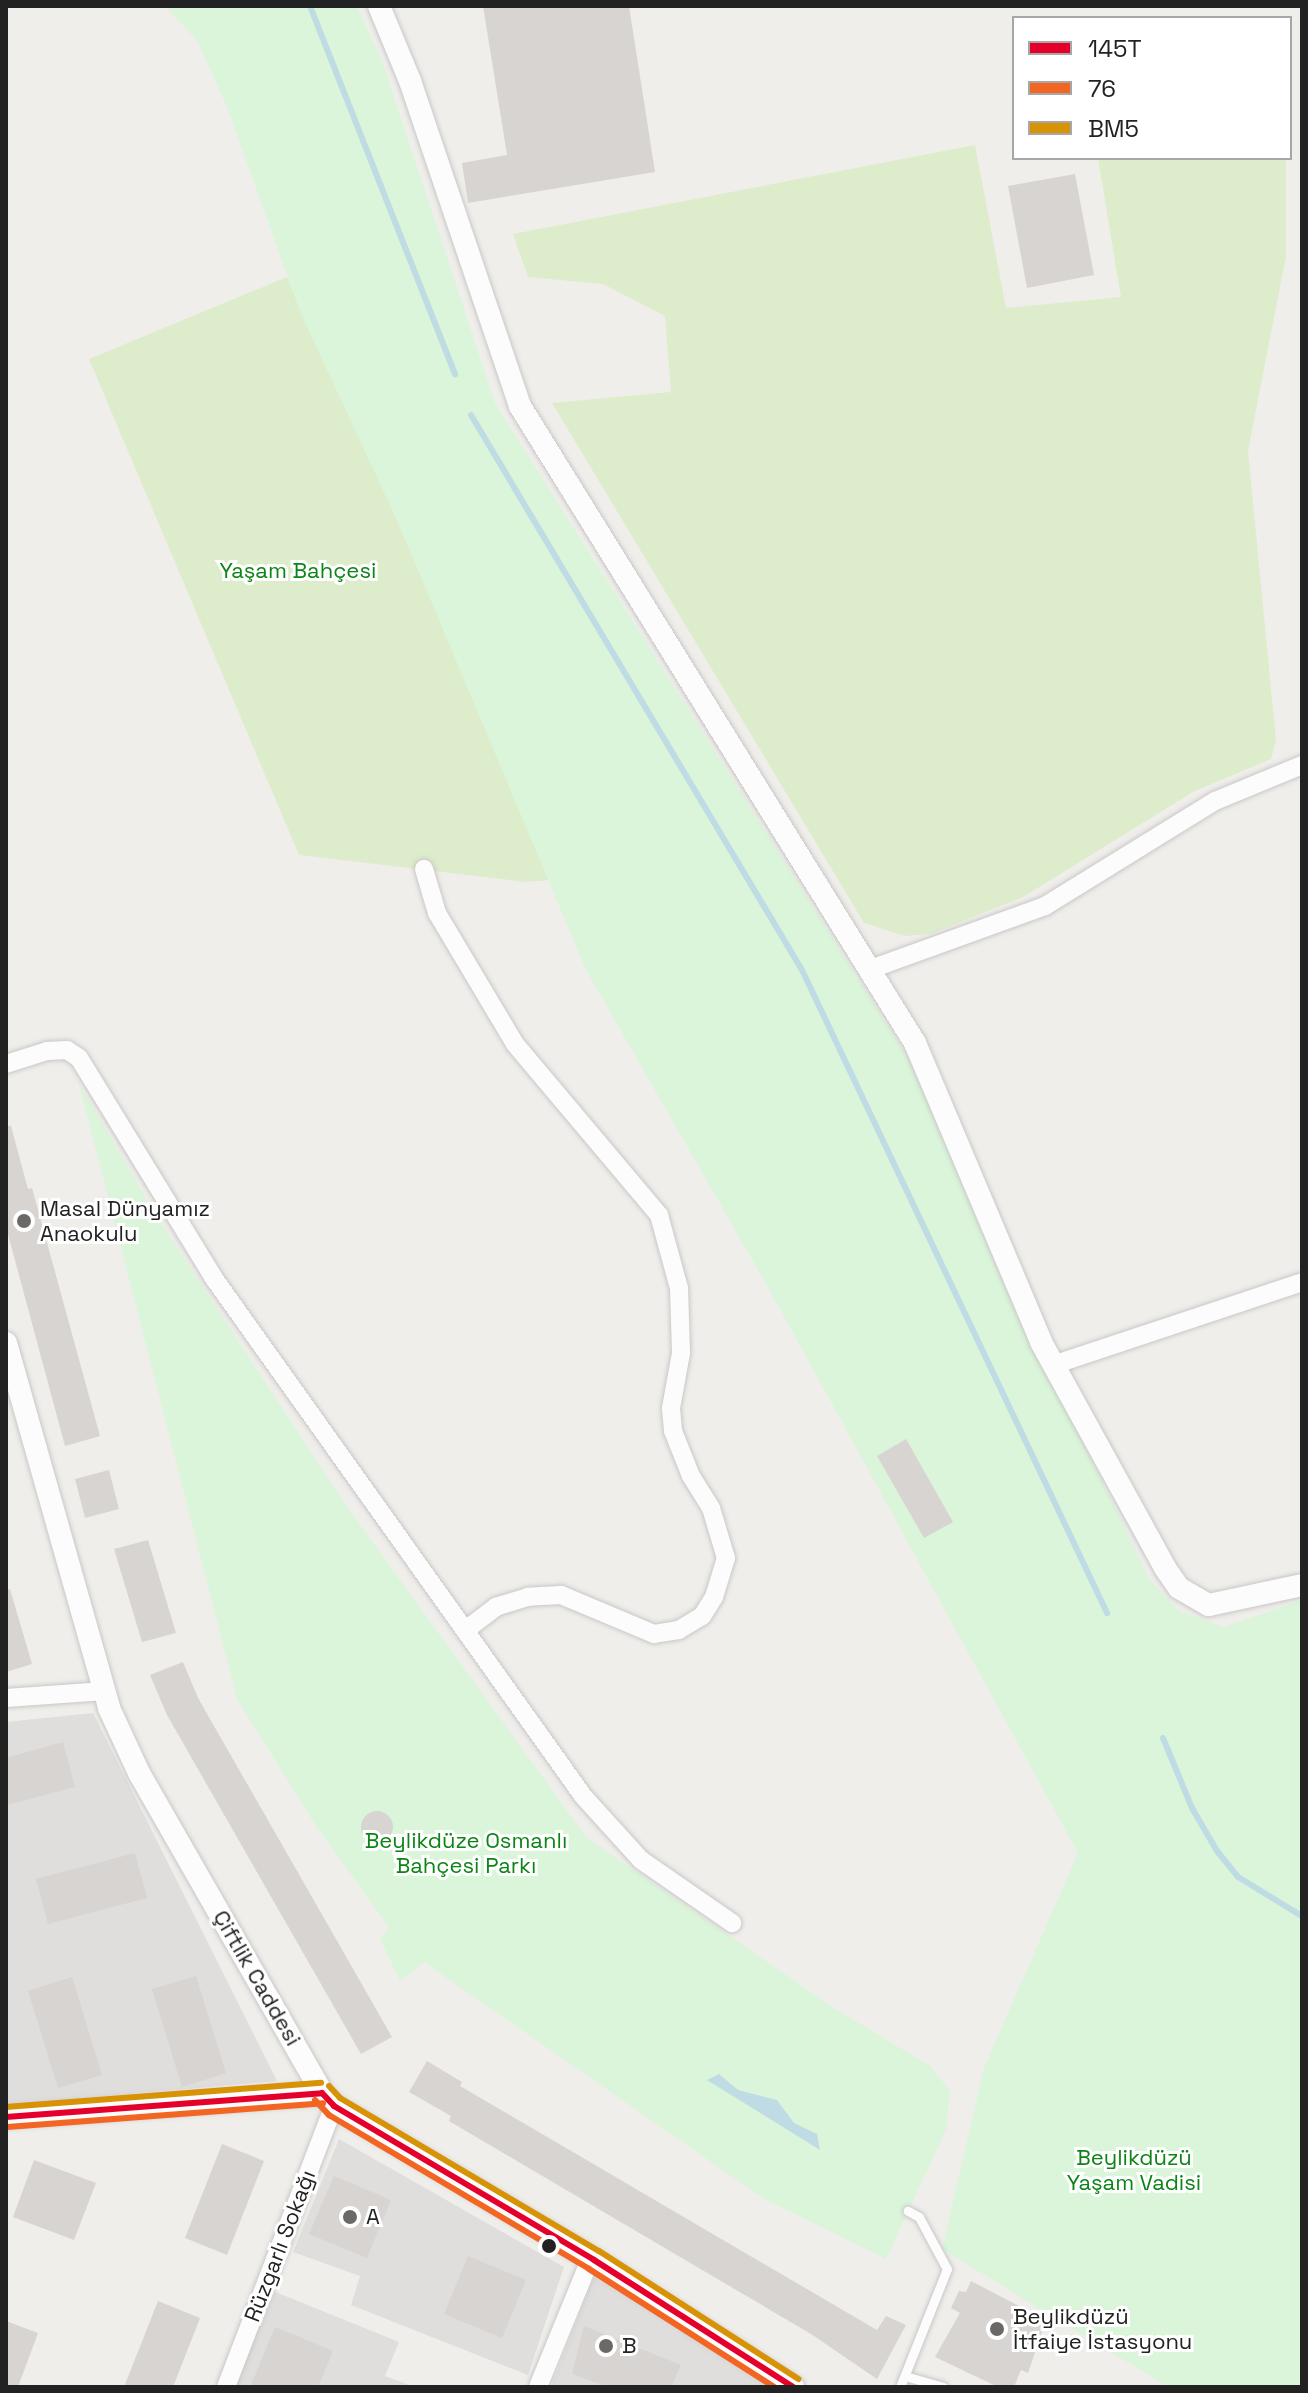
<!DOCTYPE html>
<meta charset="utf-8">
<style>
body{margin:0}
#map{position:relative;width:1308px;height:2393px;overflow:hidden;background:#f0eeeb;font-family:"Space Grotesk",sans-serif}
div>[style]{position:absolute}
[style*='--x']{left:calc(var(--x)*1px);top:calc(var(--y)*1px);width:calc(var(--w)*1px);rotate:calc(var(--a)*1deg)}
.residential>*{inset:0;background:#dfdedc}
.grass>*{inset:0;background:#ddeccb}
.park>*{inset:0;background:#daf5da}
.water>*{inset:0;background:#bfdbe3}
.stream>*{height:6px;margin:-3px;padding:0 3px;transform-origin:3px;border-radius:3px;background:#bfdbe3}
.building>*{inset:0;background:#d7d4d2}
.round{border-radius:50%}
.roads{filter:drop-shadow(0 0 2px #c9c8c7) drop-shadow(0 0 2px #c9c8c7)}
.service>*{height:9px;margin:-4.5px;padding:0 4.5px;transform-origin:4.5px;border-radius:4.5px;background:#fdfcfc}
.minor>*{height:18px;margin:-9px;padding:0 9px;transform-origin:9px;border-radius:9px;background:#fdfcfc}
.tertiary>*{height:22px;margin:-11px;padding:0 11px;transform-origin:11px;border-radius:11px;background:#fdfcfc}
.bus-1>*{height:6px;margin:-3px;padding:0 3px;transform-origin:3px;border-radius:3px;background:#e4002b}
.bus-2>*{height:6px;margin:-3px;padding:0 3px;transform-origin:3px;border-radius:3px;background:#f26522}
.bus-3>*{height:6px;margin:-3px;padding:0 3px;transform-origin:3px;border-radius:3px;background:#d79205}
.dots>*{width:22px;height:22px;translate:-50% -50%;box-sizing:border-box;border:4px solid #fff;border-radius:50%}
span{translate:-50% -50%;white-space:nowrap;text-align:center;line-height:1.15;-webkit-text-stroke:6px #fff;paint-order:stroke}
.park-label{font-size:22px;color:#0c8416}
.poi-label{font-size:22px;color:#222}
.left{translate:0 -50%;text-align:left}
.street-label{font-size:22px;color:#222}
.frame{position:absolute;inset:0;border:8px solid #222;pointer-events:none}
.legend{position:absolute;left:1012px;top:16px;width:280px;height:144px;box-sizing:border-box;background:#fff;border:2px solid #a7a7a7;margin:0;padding:10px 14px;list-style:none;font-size:24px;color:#222}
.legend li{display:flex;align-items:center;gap:16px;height:40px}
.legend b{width:40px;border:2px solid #a7a7a7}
</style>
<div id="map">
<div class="residential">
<div style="clip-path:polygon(93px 1713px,277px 2081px,6px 2105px,6px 1722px)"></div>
<div style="clip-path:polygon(339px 2139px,564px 2267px,528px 2375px,351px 2305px,360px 2276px,293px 2252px)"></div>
<div style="clip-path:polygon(594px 2277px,784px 2387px,551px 2387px)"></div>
<div style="clip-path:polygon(273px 2291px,399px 2342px,385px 2376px,415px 2387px,236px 2387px)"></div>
</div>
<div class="grass">
<div style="clip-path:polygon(975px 145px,1006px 308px,1121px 297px,1098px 158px,1286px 158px,1286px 256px,1248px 451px,1276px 740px,1271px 759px,1193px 792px,1023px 897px,930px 934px,905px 936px,864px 923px,552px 403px,671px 392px,665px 316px,603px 284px,528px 277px,513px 234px)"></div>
<div style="clip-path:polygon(287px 277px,397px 520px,551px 880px,526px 882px,299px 855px,89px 359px)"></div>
</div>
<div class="park">
<div style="clip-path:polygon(165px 6px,357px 6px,383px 63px,495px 403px,922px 1080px,1043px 1357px,1149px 1579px,1179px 1611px,1224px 1627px,1302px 1600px,1302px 2387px,1168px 2387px,942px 2249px,984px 2068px,1078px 1853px,769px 1289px,586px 970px,397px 520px,301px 314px,227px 107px,198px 42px)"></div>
<div style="clip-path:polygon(79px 1084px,159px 1220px,345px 1504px,586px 1837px,834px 2008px,930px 2066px,950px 2091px,946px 2130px,886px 2259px,764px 2199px,424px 1962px,400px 1981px,380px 1938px,389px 1927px,316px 1826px,237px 1699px)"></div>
</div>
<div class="water">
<div style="clip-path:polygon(719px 2074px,738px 2090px,777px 2100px,794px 2123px,817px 2134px,820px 2150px,707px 2080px)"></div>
</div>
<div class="stream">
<div style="--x:310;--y:6;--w:396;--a:68.5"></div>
<div style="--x:471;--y:415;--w:646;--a:59.19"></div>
<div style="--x:802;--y:970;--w:712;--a:64.62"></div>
<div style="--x:1163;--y:1738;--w:76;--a:67.5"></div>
<div style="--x:1192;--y:1808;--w:50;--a:59.8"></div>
<div style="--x:1217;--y:1851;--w:33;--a:51"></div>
<div style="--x:1238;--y:1877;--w:75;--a:31.4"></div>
</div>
<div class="building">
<div style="clip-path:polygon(483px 6px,629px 6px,655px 172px,468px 203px,462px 163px,507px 155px)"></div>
<div style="clip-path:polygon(1075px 174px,1094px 275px,1027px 288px,1008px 186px)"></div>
<div style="clip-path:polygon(6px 1126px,11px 1126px,28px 1189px,32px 1188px,100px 1436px,65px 1446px,6px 1227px)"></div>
<div style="clip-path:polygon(906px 1439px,953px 1522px,924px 1538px,877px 1456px)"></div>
<div style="clip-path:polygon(109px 1470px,119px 1509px,85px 1518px,75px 1479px)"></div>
<div style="clip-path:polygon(148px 1540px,176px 1633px,142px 1642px,114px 1549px)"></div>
<div style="clip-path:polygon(10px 1589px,32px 1664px,6px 1672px,6px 1590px)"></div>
<div style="clip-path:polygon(183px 1662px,198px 1698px,392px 2037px,361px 2054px,167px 1715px,150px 1675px)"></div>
<div style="clip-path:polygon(63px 1742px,75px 1787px,6px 1805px,6px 1758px)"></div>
<div class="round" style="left:361px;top:1811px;width:32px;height:32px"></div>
<div style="clip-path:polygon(135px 1853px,147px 1898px,48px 1924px,36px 1879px)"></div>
<div style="clip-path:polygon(196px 1976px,226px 2073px,182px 2087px,152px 1989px)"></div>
<div style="clip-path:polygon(72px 1977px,102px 2075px,58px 2088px,28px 1991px)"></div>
<div style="clip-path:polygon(427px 2061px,462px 2082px,460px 2086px,877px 2330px,886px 2316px,906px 2325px,877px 2379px,811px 2334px,449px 2121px,451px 2116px,409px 2092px)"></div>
<div style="clip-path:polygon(222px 2144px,264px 2161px,227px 2255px,185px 2238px)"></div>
<div style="clip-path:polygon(34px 2160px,96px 2183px,74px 2240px,13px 2217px)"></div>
<div style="clip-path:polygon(334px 2176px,391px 2200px,367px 2258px,309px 2234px)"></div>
<div style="clip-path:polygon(468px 2256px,526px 2280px,502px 2338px,444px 2314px)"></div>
<div style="clip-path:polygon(971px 2281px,1046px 2320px,1028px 2373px,1021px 2370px,1014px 2387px,998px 2387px,935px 2357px,960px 2313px,951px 2308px,959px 2291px,966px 2292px)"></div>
<div style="clip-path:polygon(158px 2301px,200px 2318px,173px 2387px,124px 2387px)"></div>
<div style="clip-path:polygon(6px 2321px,38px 2333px,18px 2387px,6px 2387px)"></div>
<div style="clip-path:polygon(584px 2326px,681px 2365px,671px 2387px,608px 2387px,572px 2374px)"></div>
<div style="clip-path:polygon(275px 2327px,333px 2351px,318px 2387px,250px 2387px)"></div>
</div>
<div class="roads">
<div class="service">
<div style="--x:905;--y:2376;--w:40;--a:16"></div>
<div style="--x:900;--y:2387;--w:127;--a:-68.3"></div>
<div style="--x:947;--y:2269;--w:59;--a:-118.3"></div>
<div style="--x:919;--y:2217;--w:13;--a:-151"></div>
</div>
<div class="minor">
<div style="--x:424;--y:869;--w:46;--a:73.5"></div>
<div style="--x:437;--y:913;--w:152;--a:59.2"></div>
<div style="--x:515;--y:1044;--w:224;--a:49.9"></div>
<div style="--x:659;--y:1215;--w:76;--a:74.7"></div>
<div style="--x:679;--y:1288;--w:65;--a:88.2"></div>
<div style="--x:681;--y:1353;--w:56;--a:100.3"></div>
<div style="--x:671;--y:1408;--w:23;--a:85"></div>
<div style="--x:673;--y:1431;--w:48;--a:68.2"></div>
<div style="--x:691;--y:1476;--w:38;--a:58"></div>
<div style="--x:711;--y:1508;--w:52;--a:73.3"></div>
<div style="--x:726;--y:1558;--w:41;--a:107.1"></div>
<div style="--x:714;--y:1597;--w:22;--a:122"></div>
<div style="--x:702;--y:1616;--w:27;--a:149"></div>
<div style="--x:679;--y:1630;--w:25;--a:171"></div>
<div style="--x:654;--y:1634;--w:101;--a:-157.2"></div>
<div style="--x:561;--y:1595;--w:33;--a:177"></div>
<div style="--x:528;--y:1597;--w:34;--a:163"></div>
<div style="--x:496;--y:1607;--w:39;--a:143"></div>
<div style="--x:871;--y:969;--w:185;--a:-19.9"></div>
<div style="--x:1045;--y:906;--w:200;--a:-31.7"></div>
<div style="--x:1215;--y:801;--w:94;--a:-22.5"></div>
<div style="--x:6;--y:1064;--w:43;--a:-17.6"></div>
<div style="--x:47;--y:1051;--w:20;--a:-3"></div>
<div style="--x:67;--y:1050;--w:14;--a:34"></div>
<div style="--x:79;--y:1058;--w:257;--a:58.5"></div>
<div style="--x:213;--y:1277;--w:637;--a:54.51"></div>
<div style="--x:583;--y:1796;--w:86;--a:47.8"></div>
<div style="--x:641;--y:1860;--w:111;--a:34.7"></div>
<div style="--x:1053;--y:1365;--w:262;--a:-18.4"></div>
<div style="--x:6;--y:1698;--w:99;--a:-4"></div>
<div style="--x:226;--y:2387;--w:301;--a:-69"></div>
<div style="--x:538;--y:2387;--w:130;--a:-67.8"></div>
<div style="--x:587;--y:2267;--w:10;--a:-45"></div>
</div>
<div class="tertiary">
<div style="--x:379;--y:6;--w:81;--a:67.5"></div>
<div style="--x:410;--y:81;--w:343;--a:71.3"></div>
<div style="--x:520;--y:406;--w:750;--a:58.2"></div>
<div style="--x:915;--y:1043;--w:324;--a:67.1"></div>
<div style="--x:1041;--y:1342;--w:258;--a:61.2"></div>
<div style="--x:1165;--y:1568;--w:24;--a:55"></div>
<div style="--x:1179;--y:1588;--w:34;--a:30"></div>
<div style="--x:1209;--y:1605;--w:95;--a:-12.1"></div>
<div style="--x:6;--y:1343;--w:379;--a:74.2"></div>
<div style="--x:109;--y:1708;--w:72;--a:65.2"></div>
<div style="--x:139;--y:1773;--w:369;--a:60.2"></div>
<div style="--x:322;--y:2093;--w:18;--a:47"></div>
<div style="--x:334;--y:2106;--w:302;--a:30.6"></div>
<div style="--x:594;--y:2260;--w:236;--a:32.5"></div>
<div style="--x:6;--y:2117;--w:317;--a:-4.3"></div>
</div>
</div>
<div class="bus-1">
<div style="--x:322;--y:2093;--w:18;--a:47"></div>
<div style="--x:334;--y:2106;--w:302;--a:30.6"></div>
<div style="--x:594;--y:2260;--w:236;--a:32.5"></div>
<div style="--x:6;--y:2117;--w:317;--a:-4.3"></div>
</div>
<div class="bus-2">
<div style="--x:315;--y:2100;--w:21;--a:47"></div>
<div style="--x:329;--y:2115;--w:302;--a:30.6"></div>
<div style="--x:589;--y:2269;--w:219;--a:32.5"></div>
<div style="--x:7;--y:2127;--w:317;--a:-4.3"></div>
</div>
<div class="bus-3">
<div style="--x:329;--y:2086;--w:16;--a:47"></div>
<div style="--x:340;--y:2098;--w:301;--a:30.6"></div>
<div style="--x:599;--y:2251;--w:237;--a:32.7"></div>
<div style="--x:6;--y:2107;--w:316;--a:-4.4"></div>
</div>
<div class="dots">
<div style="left:24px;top:1221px;background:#6a6968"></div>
<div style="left:350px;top:2217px;background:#6a6968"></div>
<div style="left:549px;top:2246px;background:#222"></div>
<div style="left:997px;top:2329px;background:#6a6968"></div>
<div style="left:606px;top:2346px;background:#6a6968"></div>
</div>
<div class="park-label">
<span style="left:298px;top:571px">Yaşam Bahçesi</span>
<span style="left:466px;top:1853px">Beylikdüze Osmanlı<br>Bahçesi Parkı</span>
<span style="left:1134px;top:2170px">Beylikdüzü<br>Yaşam Vadisi</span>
</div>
<div class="poi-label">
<span class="left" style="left:40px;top:1221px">Masal Dünyamız<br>Anaokulu</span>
<span class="left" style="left:366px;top:2217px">A</span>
<span class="left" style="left:1013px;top:2329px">Beylikdüzü<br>İtfaiye İstasyonu</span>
<span class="left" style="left:622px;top:2346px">B</span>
</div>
<div class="street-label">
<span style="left:257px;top:1978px;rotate:60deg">Çiftlik Caddesi</span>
<span style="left:280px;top:2246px;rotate:-69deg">Rüzgarlı Sokağı</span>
</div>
<div class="frame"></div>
<ul class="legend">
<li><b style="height:10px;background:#e4002b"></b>145T</li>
<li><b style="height:10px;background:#f26522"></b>76</li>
<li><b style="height:10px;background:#d79205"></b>BM5</li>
</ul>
</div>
